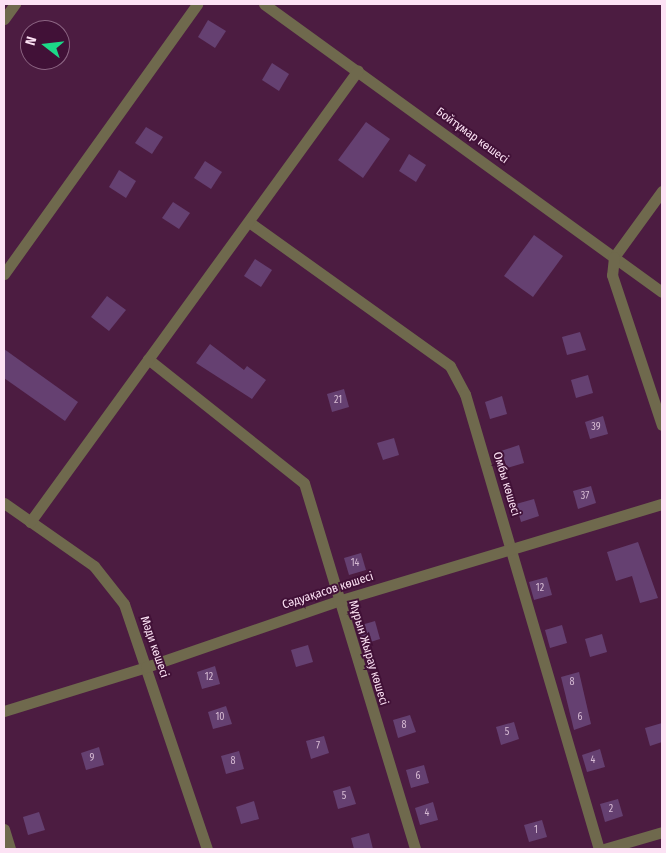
<!DOCTYPE html>
<meta charset="utf-8">
<style>
body{margin:0}
#map{position:relative;width:666px;height:853px;overflow:hidden;background:#4c1c41;font-family:"Fira Sans Condensed",sans-serif}
div>[style]{position:absolute}
[style*='--x']{left:calc(var(--x)*1px);top:calc(var(--y)*1px);width:calc(var(--w)*1px);rotate:calc(var(--a)*1deg)}
.building>*{inset:0;background:#654071}
.street>*{height:11px;margin:-5.5px;padding:0 5.5px;transform-origin:5.5px;border-radius:5.5px;background:#6f694d}
span{translate:-50% -50%;white-space:nowrap;text-align:center;line-height:1.15;-webkit-text-stroke:4px #411137;paint-order:stroke}
.number-label{font-size:10px;color:#d6bad3}
.number-label span{-webkit-text-stroke-width:0}
.street-label{font-size:12px;color:#fce2f4}
.frame{position:absolute;inset:0;border:5px solid #fce2f4;pointer-events:none}
.north{position:absolute;left:20px;top:20px;width:50px;height:50px;box-sizing:border-box;background:#411137;border:1px solid #8c6583;border-radius:50%;rotate:286deg;font-size:14px;font-weight:700;line-height:20px;text-align:center;color:#fce2f4}
.north::after{content:'';display:block;margin:auto;width:18px;height:22px;background:#1cd988;clip-path:polygon(50% 0,100% 100%,50% 72%,0 100%)}
</style>
<div id="map">
<div class="building">
<div style="clip-path:polygon(208px 20px,226px 31px,215px 48px,198px 37px)"></div>
<div style="clip-path:polygon(272px 63px,289px 74px,279px 91px,262px 80px)"></div>
<div style="clip-path:polygon(366px 122px,390px 139px,363px 178px,338px 160px)"></div>
<div style="clip-path:polygon(146px 127px,163px 137px,152px 154px,135px 143px)"></div>
<div style="clip-path:polygon(409px 154px,426px 165px,416px 182px,399px 171px)"></div>
<div style="clip-path:polygon(205px 161px,222px 172px,211px 189px,194px 178px)"></div>
<div style="clip-path:polygon(119px 170px,136px 181px,126px 198px,109px 187px)"></div>
<div style="clip-path:polygon(173px 202px,190px 213px,179px 229px,162px 218px)"></div>
<div style="clip-path:polygon(534px 235px,563px 256px,533px 297px,504px 276px)"></div>
<div style="clip-path:polygon(255px 259px,272px 270px,261px 287px,244px 276px)"></div>
<div style="clip-path:polygon(107px 296px,126px 310px,109px 331px,91px 317px)"></div>
<div style="clip-path:polygon(580px 332px,586px 350px,567px 355px,562px 337px)"></div>
<div style="clip-path:polygon(210px 344px,244px 370px,247px 366px,266px 380px,252px 399px,196px 363px)"></div>
<div style="clip-path:polygon(4px 349px,78px 402px,65px 421px,4px 378px)"></div>
<div style="clip-path:polygon(588px 375px,593px 393px,576px 398px,571px 380px)"></div>
<div style="clip-path:polygon(344px 389px,349px 407px,332px 412px,327px 394px)"></div>
<div style="clip-path:polygon(502px 396px,507px 414px,490px 419px,485px 402px)"></div>
<div style="clip-path:polygon(603px 416px,608px 434px,590px 439px,585px 422px)"></div>
<div style="clip-path:polygon(394px 438px,399px 455px,383px 460px,377px 443px)"></div>
<div style="clip-path:polygon(519px 445px,524px 463px,507px 468px,501px 451px)"></div>
<div style="clip-path:polygon(591px 486px,596px 503px,578px 509px,573px 491px)"></div>
<div style="clip-path:polygon(534px 499px,539px 516px,521px 522px,516px 504px)"></div>
<div style="clip-path:polygon(638px 542px,658px 598px,640px 603px,632px 576px,616px 581px,607px 552px)"></div>
<div style="clip-path:polygon(361px 553px,366px 570px,349px 575px,344px 558px)"></div>
<div style="clip-path:polygon(547px 577px,552px 595px,534px 600px,529px 582px)"></div>
<div style="clip-path:polygon(375px 621px,380px 639px,364px 644px,358px 626px)"></div>
<div style="clip-path:polygon(562px 625px,567px 643px,550px 648px,545px 630px)"></div>
<div style="clip-path:polygon(602px 634px,607px 652px,590px 657px,585px 639px)"></div>
<div style="clip-path:polygon(308px 645px,313px 662px,296px 667px,291px 650px)"></div>
<div style="clip-path:polygon(215px 666px,220px 684px,202px 689px,197px 672px)"></div>
<div style="clip-path:polygon(579px 672px,591px 724px,574px 730px,561px 677px)"></div>
<div style="clip-path:polygon(226px 706px,232px 724px,213px 729px,208px 712px)"></div>
<div style="clip-path:polygon(410px 715px,416px 732px,398px 738px,393px 720px)"></div>
<div style="clip-path:polygon(514px 722px,519px 739px,501px 745px,496px 727px)"></div>
<div style="clip-path:polygon(662px 723px,662px 742px,650px 746px,645px 728px)"></div>
<div style="clip-path:polygon(324px 736px,329px 753px,311px 759px,306px 741px)"></div>
<div style="clip-path:polygon(99px 747px,104px 765px,86px 770px,81px 753px)"></div>
<div style="clip-path:polygon(600px 749px,605px 767px,587px 772px,582px 755px)"></div>
<div style="clip-path:polygon(239px 751px,244px 769px,226px 774px,221px 756px)"></div>
<div style="clip-path:polygon(424px 765px,429px 783px,411px 788px,406px 770px)"></div>
<div style="clip-path:polygon(350px 786px,356px 804px,338px 809px,333px 791px)"></div>
<div style="clip-path:polygon(618px 799px,623px 816px,605px 822px,600px 804px)"></div>
<div style="clip-path:polygon(254px 801px,259px 819px,241px 824px,236px 807px)"></div>
<div style="clip-path:polygon(433px 802px,438px 820px,420px 825px,415px 808px)"></div>
<div style="clip-path:polygon(39px 812px,45px 830px,28px 835px,23px 817px)"></div>
<div style="clip-path:polygon(542px 820px,547px 837px,529px 842px,524px 825px)"></div>
<div style="clip-path:polygon(369px 833px,373px 849px,354px 849px,351px 838px)"></div>
</div>
<div class="street">
<div style="--x:264;--y:4;--w:491;--a:35.9"></div>
<div style="--x:4;--y:19;--w:19;--a:-54"></div>
<div style="--x:662;--y:191;--w:82;--a:126"></div>
<div style="--x:614;--y:257;--w:18;--a:96"></div>
<div style="--x:612;--y:275;--w:158;--a:71.6"></div>
<div style="--x:249;--y:222;--w:247;--a:35.6"></div>
<div style="--x:450;--y:366;--w:32;--a:62"></div>
<div style="--x:465;--y:394;--w:474;--a:73.6"></div>
<div style="--x:4;--y:274;--w:332;--a:-54.4"></div>
<div style="--x:148;--y:359;--w:199;--a:38.5"></div>
<div style="--x:304;--y:483;--w:382;--a:73.1"></div>
<div style="--x:4;--y:503;--w:110;--a:35"></div>
<div style="--x:94;--y:566;--w:48;--a:51.7"></div>
<div style="--x:124;--y:604;--w:259;--a:71.3"></div>
<div style="--x:30;--y:522;--w:558;--a:-54.03"></div>
<div style="--x:4;--y:711;--w:149;--a:-17.2"></div>
<div style="--x:146;--y:667;--w:203;--a:-19"></div>
<div style="--x:338;--y:601;--w:338;--a:-16.7"></div>
<div style="--x:4;--y:829;--w:21;--a:73"></div>
<div style="--x:604;--y:849;--w:60;--a:-16.3"></div>
</div>
<div class="number-label">
<span style="left:338px;top:401px">21</span>
<span style="left:596px;top:428px">39</span>
<span style="left:585px;top:497px">37</span>
<span style="left:355px;top:564px">14</span>
<span style="left:540px;top:589px">12</span>
<span style="left:209px;top:678px">12</span>
<span style="left:572px;top:683px">8</span>
<span style="left:220px;top:718px">10</span>
<span style="left:580px;top:718px">6</span>
<span style="left:404px;top:726px">8</span>
<span style="left:507px;top:733px">5</span>
<span style="left:318px;top:747px">7</span>
<span style="left:92px;top:759px">9</span>
<span style="left:593px;top:761px">4</span>
<span style="left:233px;top:762px">8</span>
<span style="left:418px;top:777px">6</span>
<span style="left:344px;top:797px">5</span>
<span style="left:611px;top:810px">2</span>
<span style="left:427px;top:814px">4</span>
<span style="left:536px;top:831px">1</span>
</div>
<div class="street-label">
<span style="left:472px;top:136px;rotate:36deg">Бойтұмар көшесі</span>
<span style="left:506px;top:484px;rotate:73deg">Омбы көшесі</span>
<span style="left:328px;top:591px;rotate:-18deg">Сәдуақасов көшесі</span>
<span style="left:154px;top:647px;rotate:71deg">Мәди көшесі</span>
<span style="left:368px;top:653px;rotate:73deg">Мұрын Жырау көшесі</span>
</div>
<div class="frame"></div>
<div class="north">N</div>
</div>
